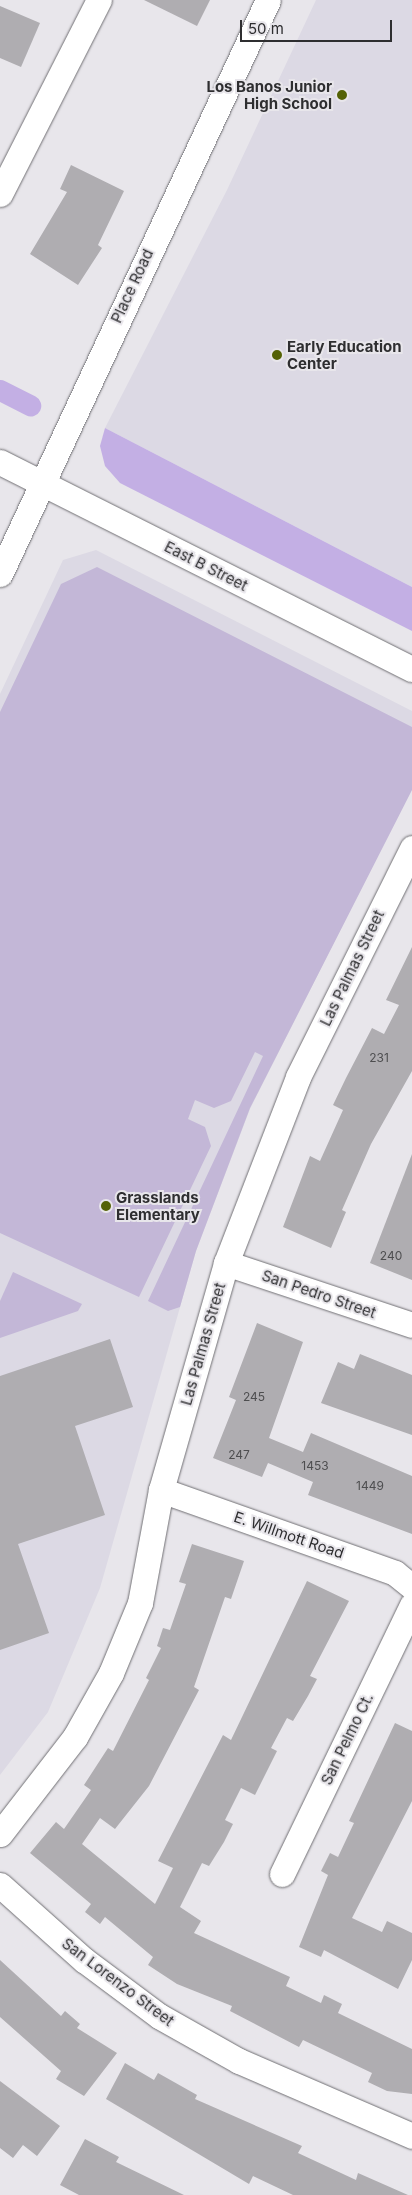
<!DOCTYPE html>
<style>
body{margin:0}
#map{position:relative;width:412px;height:2195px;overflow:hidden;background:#e8e6eb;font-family:Inter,sans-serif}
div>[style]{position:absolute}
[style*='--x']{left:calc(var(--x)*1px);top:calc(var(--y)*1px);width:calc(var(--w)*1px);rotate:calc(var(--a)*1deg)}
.built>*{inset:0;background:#dcd9e4}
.green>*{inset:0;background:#c3b7d7}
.water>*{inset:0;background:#c3afe4}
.canal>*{height:21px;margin:-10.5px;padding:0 10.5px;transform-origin:10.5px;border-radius:10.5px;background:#c3afe4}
.building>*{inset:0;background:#afadb1}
.roads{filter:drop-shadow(0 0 1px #706f73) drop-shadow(0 0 1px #706f73)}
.minor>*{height:25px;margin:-12.5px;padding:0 12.5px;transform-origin:12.5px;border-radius:12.5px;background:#fff}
.dots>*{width:14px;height:14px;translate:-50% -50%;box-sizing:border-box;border:2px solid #e8e6eb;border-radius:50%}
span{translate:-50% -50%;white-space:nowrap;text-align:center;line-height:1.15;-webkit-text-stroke:4px #e8e6eb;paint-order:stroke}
.number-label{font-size:12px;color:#4e4e50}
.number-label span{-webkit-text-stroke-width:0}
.poi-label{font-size:15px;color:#2e2e30;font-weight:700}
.right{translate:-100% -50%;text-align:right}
.left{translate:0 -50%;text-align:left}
.street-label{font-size:15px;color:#2e2e30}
.scale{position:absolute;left:240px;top:20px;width:152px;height:22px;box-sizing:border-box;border:2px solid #2e2e30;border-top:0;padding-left:6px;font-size:15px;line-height:18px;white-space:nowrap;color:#2e2e30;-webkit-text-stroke:4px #e8e6eb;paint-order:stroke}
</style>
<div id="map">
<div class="built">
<div style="clip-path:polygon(316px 0,412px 0,412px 587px,105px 428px,227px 190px)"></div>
<div style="clip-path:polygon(96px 550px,412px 711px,412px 788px,250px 1109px,196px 1251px,100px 1588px,48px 1712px,0 1775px,0 694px,63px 560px)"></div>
</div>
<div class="green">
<div style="clip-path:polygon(97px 567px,412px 727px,412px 790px,250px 1108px,196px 1251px,180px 1307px,168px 1311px,148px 1301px,263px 1056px,255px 1052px,231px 1101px,214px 1108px,195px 1100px,188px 1119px,205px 1127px,211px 1146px,139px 1297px,0 1233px,0 712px,61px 584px)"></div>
<div style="clip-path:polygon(13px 1272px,82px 1304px,78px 1311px,0 1338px,0 1301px)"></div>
</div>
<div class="water">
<div style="clip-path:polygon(105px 428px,412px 587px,412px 631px,120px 483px,105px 466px,100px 446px)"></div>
</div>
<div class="canal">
<div style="--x:0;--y:390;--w:34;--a:27"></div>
</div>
<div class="building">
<div style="clip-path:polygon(144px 0,210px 0,197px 26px)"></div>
<div style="clip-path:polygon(0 6px,40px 23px,21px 67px,0 58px)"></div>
<div style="clip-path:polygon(71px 165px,124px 191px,98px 245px,102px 248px,78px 285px,30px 254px,67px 192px,60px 189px)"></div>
<div style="clip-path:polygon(412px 947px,412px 1071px,371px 1144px,342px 1210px,346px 1212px,331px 1248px,283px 1227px,310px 1156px,320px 1161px,343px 1110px,333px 1105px,346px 1078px,372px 1028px,384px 1034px,399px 1005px,386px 1000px)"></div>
<div style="clip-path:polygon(412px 1154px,412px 1280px,370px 1263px)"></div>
<div style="clip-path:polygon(257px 1323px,303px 1342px,269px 1438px,303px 1452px,311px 1433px,412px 1476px,412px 1534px,308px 1495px,313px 1482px,268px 1463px,262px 1477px,213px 1458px,236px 1400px,229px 1397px)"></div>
<div style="clip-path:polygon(110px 1339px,133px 1407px,75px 1426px,105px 1515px,18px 1544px,49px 1633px,0 1650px,0 1376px)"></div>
<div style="clip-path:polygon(360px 1354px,412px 1375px,412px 1435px,321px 1403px,338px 1362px,354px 1369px)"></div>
<div style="clip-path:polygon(192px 1544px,244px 1561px,231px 1599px,225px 1597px,194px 1687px,199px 1690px,149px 1786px,115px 1829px,100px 1818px,82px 1844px,155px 1904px,173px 1868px,158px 1861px,223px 1735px,231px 1740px,307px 1581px,349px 1601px,310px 1676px,317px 1679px,308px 1696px,293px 1721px,287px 1718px,271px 1748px,277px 1751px,255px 1795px,241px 1788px,225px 1820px,233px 1824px,224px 1842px,209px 1866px,202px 1863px,180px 1907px,201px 1921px,194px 1933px,290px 1977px,286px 1986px,321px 2003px,324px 1995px,342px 2004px,338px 2013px,412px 2049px,412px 2094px,387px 2091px,368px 2082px,372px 2073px,303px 2040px,299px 2047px,230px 2011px,232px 2006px,177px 1984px,148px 1965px,153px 1957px,105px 1917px,100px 1924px,85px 1912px,91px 1904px,30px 1853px,56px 1822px,64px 1829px,91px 1790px,84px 1785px,108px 1748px,113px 1751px,149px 1680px,146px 1678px,161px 1648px,157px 1646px,163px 1628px,170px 1630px,186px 1584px,179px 1582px)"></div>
<div style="clip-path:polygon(395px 1723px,412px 1731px,412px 1801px,352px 1918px,382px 1932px,387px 1921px,412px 1933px,412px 1960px,398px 1989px,324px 1950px,321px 1957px,299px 1947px,328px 1875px,321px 1871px,330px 1853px,338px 1857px,354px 1823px,349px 1821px)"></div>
<div style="clip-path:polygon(0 1960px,61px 2016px,65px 2011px,80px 2024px,77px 2028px,117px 2053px,84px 2096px,56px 2079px,61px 2071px,0 2017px)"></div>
<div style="clip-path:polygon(125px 2063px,154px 2080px,158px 2073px,197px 2095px,195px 2099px,302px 2146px,298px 2153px,356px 2180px,358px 2173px,408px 2195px,293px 2195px,253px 2176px,249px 2184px,106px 2099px)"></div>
<div style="clip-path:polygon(0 2081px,60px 2126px,37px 2156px,23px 2145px,13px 2158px,0 2148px)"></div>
<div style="clip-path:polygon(85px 2139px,119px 2157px,116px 2162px,184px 2195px,79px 2195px,60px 2185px)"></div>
</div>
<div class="roads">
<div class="minor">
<div style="--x:0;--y:194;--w:218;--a:-63"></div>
<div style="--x:0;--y:462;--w:461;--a:26.7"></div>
<div style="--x:0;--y:574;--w:633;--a:-64.97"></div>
<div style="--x:226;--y:1263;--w:196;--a:18.4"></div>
<div style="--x:161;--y:1490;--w:248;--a:19.5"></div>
<div style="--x:395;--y:1573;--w:22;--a:39"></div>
<div style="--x:0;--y:1834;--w:123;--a:-52.3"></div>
<div style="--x:75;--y:1737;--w:73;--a:-60.6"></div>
<div style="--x:111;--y:1673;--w:76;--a:-67.5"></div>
<div style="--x:140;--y:1603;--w:115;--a:-79.5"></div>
<div style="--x:161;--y:1490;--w:236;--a:-74"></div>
<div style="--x:226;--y:1263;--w:199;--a:-68.8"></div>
<div style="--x:298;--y:1077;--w:256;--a:-63.5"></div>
<div style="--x:282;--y:1874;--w:299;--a:-64.2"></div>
<div style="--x:0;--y:1885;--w:113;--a:41.8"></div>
<div style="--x:84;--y:1960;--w:94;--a:36.7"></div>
<div style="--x:159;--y:2016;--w:92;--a:29.4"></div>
<div style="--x:239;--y:2061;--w:189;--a:23.4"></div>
</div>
</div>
<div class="dots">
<div style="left:342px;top:95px;background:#546205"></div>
<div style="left:277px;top:355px;background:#546205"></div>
<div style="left:106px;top:1206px;background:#546205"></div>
</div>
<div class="number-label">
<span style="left:379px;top:1058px">231</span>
<span style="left:391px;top:1256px">240</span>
<span style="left:254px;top:1397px">245</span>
<span style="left:239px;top:1455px">247</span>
<span style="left:315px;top:1466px">1453</span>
<span style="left:370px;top:1486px">1449</span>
</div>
<div class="poi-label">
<span class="right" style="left:332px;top:95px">Los Banos Junior<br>High School</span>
<span class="left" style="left:287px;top:355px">Early Education<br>Center</span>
<span class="left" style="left:116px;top:1206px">Grasslands<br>Elementary</span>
</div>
<div class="street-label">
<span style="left:132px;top:286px;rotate:-65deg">Place Road</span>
<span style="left:206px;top:566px;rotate:27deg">East B Street</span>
<span style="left:352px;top:968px;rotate:-64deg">Las Palmas Street</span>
<span style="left:319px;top:1294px;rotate:19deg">San Pedro Street</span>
<span style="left:203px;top:1344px;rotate:-74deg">Las Palmas Street</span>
<span style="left:289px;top:1535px;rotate:19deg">E. Willmott Road</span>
<span style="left:347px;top:1739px;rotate:-64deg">San Pelmo Ct.</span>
<span style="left:118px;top:1982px;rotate:37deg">San Lorenzo Street</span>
</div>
<div class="scale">50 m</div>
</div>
